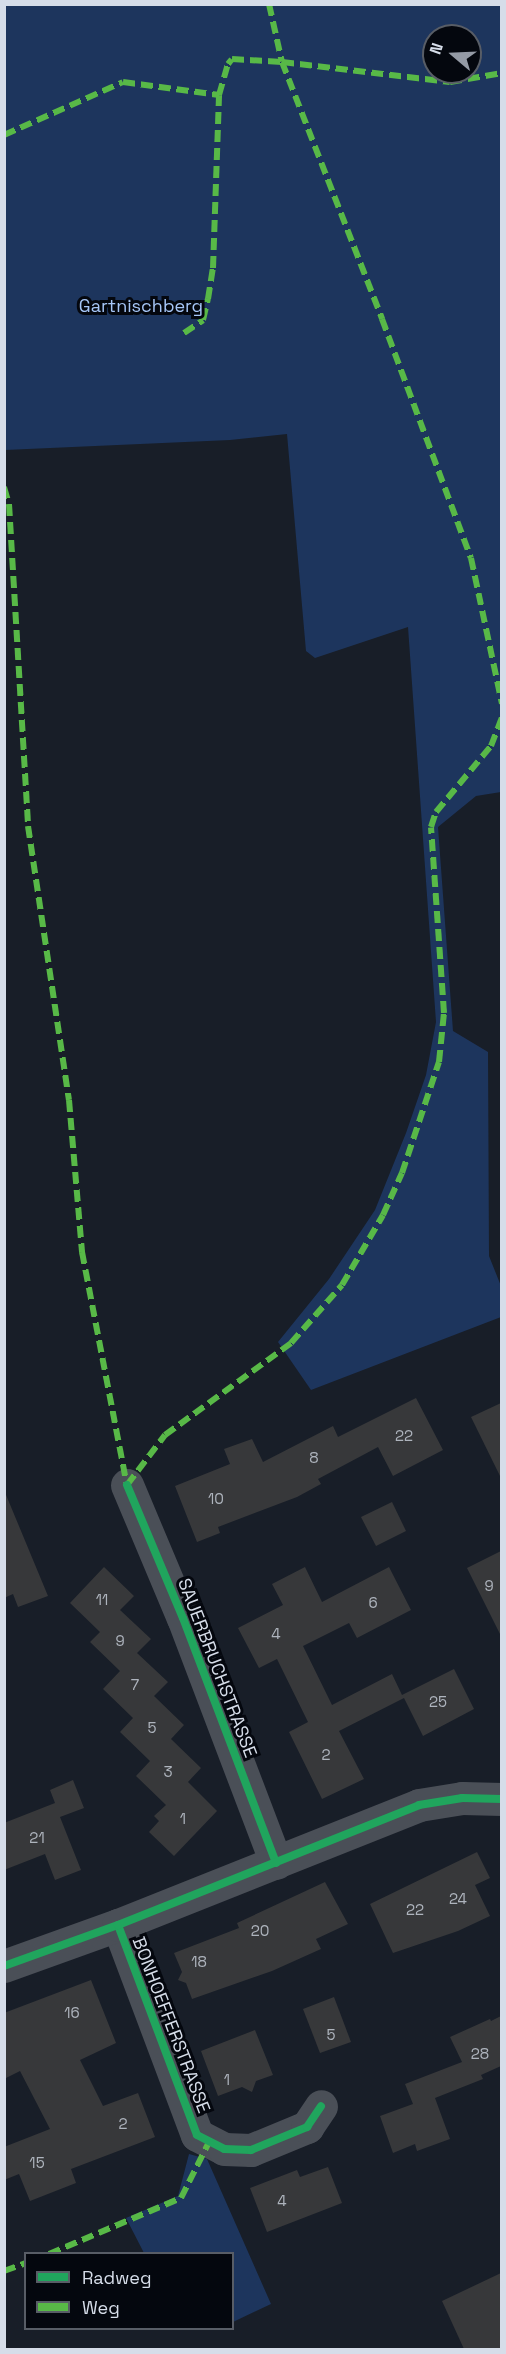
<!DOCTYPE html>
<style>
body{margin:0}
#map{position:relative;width:506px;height:2354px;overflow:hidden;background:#181e28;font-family:"Space Grotesk",sans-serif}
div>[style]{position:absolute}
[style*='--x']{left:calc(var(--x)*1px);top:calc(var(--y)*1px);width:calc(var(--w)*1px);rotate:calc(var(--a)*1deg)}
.green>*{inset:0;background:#1d355d}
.building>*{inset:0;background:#37383a}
.minor>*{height:33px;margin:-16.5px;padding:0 16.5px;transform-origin:16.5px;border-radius:16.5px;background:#4a4f57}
.quiet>*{height:6px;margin-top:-3px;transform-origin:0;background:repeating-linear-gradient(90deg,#58b947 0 12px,transparent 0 18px)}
.cycleway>*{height:8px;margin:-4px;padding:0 4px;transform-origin:4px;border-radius:4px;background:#20a55d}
span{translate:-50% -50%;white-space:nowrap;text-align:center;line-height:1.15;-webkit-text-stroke:6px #04070e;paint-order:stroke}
.number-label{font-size:15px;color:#aeb4bd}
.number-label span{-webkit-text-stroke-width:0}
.park-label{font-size:18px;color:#a6c6f7}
.street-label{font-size:18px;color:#d6dde9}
.frame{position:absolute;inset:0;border:6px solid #d6dde9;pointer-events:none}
.legend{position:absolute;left:24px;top:2252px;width:210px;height:78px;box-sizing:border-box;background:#04070e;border:2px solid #585d66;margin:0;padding:8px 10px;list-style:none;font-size:18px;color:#d6dde9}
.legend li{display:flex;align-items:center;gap:12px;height:30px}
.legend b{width:30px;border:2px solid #585d66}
.north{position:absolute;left:422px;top:24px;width:60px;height:60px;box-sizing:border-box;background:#04070e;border:2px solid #585d66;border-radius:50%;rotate:289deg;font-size:16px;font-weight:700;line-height:24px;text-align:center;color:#d6dde9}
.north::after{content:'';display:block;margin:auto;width:21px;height:27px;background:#949aa5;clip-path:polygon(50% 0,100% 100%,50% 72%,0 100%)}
</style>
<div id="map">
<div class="green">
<div style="clip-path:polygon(evenodd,4px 5px,501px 5px,501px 792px,476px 796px,438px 827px,453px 1031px,488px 1052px,489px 1256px,501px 1286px,501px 1317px,311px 1390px,278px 1342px,329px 1279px,375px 1210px,406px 1133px,426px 1075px,436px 1022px,408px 627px,315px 658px,306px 651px,287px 434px,230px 440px,5px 450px,4px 5px,434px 36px,470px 36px,470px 72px,434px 72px,434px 36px)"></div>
<div style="clip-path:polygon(189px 2154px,207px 2159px,271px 2304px,233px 2322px,232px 2254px,144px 2253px,126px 2218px,178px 2196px)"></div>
</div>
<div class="building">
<div style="clip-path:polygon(416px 1398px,443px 1450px,393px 1476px,378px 1447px,318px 1479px,321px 1484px,297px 1497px,218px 1527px,220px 1533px,197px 1542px,175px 1486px,230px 1464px,224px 1449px,252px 1439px,263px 1462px,333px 1426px,338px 1437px)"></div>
<div style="clip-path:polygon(501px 1403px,501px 1478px,471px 1417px)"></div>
<div style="clip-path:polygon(4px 1490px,48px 1596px,18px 1607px,13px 1594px,4px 1598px)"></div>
<div style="clip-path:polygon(392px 1502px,406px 1531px,376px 1546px,361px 1517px)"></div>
<div style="clip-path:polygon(501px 1551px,501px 1636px,467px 1568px)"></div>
<div style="clip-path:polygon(104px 1567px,134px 1596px,120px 1610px,151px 1639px,137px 1653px,168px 1682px,154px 1696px,184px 1725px,171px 1739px,201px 1768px,188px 1782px,217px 1811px,174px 1856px,149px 1832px,159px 1821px,154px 1816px,166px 1805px,136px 1776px,150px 1761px,120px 1732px,133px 1718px,103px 1689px,120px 1671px,90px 1642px,100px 1632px,70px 1603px)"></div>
<div style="clip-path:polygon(305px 1567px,322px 1602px,389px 1567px,411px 1610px,357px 1638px,349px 1623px,303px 1646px,332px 1705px,392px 1674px,402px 1695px,454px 1669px,474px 1709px,423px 1736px,404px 1698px,339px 1731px,364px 1779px,322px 1799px,289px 1732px,308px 1722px,277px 1659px,259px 1668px,238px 1628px,283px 1605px,272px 1584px)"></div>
<div style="clip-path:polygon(73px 1780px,84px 1808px,60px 1817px,81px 1870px,55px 1880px,45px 1854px,4px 1870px,4px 1823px,55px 1803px,50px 1790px)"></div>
<div style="clip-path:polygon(477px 1852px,490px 1878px,475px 1885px,490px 1916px,458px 1931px,393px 1953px,370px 1904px)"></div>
<div style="clip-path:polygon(325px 1882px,348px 1924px,316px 1939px,321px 1949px,272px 1971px,192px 1999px,186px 1983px,178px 1980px,182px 1972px,174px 1953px,239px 1928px,237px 1923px)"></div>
<div style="clip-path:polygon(91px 1980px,116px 2043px,80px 2060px,103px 2106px,138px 2093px,155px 2137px,71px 2169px,76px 2183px,30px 2201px,19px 2174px,4px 2180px,4px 2147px,50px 2129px,20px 2071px,4px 2079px,4px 2013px)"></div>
<div style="clip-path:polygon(334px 1997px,351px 2042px,320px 2053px,303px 2009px)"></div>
<div style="clip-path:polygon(501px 2016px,501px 2066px,481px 2075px,483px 2079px,435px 2098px,450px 2139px,417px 2151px,415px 2144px,393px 2153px,380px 2116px,413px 2104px,405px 2084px,462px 2062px,450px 2037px,490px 2019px,491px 2021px)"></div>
<div style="clip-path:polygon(255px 2030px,273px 2075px,256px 2081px,252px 2092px,242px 2087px,218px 2096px,201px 2051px)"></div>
<div style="clip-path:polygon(328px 2167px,342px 2203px,267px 2232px,250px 2188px,297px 2170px,300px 2177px)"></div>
<div style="clip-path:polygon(501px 2273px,501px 2349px,464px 2349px,442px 2301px)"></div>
</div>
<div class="minor">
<div style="--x:127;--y:1485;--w:144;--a:67.2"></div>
<div style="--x:183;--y:1618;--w:262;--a:69.2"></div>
<div style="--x:118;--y:1925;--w:224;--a:69.4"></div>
<div style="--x:197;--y:2135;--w:30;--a:27"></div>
<div style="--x:224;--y:2149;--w:27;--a:2"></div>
<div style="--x:251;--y:2150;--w:61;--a:-22.3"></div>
<div style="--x:307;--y:2127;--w:25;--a:-56"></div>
<div style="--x:4;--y:1966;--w:121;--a:-19.8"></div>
<div style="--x:118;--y:1925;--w:324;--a:-21.7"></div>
<div style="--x:419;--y:1805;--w:44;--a:-9.2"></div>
<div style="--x:462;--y:1798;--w:40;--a:1.4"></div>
</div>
<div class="quiet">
<div style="--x:269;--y:4;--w:59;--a:77.4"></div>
<div style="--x:282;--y:62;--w:276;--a:68.7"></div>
<div style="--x:382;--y:319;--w:255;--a:69.6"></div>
<div style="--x:471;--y:558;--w:149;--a:78"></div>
<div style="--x:4;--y:135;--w:130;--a:-24"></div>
<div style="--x:123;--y:82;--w:97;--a:7.7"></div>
<div style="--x:184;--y:333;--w:23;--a:-34"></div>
<div style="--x:203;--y:320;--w:22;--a:-77"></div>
<div style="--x:208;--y:299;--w:31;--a:-81"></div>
<div style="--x:213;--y:268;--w:173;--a:-88"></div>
<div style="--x:219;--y:95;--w:32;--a:-74"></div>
<div style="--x:228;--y:64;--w:6;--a:-51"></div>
<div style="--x:232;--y:59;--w:50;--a:3.4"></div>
<div style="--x:282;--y:62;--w:169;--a:6.8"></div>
<div style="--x:450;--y:82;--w:53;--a:-9.8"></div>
<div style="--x:4;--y:487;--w:18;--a:74"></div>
<div style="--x:9;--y:504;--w:323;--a:86.6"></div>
<div style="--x:28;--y:826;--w:277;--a:81.5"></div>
<div style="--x:69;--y:1100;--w:153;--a:85.1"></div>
<div style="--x:82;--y:1252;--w:237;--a:79.1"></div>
<div style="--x:127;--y:1485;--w:63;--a:-52.8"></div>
<div style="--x:165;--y:1435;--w:156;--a:-36.1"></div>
<div style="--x:291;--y:1343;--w:77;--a:-48.7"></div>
<div style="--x:342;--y:1285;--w:81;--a:-59.6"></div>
<div style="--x:383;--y:1215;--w:46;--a:-65.7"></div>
<div style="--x:402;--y:1173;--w:117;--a:-71.6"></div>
<div style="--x:439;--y:1062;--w:49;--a:-84.2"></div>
<div style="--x:444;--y:1013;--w:186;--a:-94"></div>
<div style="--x:431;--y:827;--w:16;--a:-72"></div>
<div style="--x:436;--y:812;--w:86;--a:-50.2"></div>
<div style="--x:491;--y:746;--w:31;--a:-69"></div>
<div style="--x:49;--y:2254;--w:143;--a:-23"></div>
<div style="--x:181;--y:2198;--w:63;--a:-63.4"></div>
<div style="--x:4;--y:2271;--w:23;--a:-20"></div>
</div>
<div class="cycleway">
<div style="--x:127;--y:1485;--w:144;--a:67.2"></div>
<div style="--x:183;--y:1618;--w:262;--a:69.2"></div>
<div style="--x:118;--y:1925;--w:224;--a:69.4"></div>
<div style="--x:197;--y:2135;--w:30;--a:27"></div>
<div style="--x:224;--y:2149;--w:27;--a:2"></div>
<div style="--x:251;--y:2150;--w:61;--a:-22.3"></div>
<div style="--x:307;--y:2127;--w:25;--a:-56"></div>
<div style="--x:4;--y:1966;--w:121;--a:-19.8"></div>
<div style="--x:118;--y:1925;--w:324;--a:-21.7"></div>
<div style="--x:419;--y:1805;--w:44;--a:-9.2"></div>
<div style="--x:462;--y:1798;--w:40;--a:1.4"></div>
</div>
<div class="number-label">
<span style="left:404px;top:1436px">22</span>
<span style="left:314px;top:1458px">8</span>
<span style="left:216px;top:1499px">10</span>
<span style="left:489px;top:1586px">9</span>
<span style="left:102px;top:1600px">11</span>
<span style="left:373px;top:1603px">6</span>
<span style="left:276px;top:1634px">4</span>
<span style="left:120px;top:1641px">9</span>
<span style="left:135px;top:1685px">7</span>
<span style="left:438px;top:1702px">25</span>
<span style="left:152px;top:1728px">5</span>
<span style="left:326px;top:1755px">2</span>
<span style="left:168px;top:1772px">3</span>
<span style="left:183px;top:1819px">1</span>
<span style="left:37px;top:1838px">21</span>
<span style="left:458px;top:1899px">24</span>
<span style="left:415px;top:1910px">22</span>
<span style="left:260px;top:1931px">20</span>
<span style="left:199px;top:1962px">18</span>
<span style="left:72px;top:2013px">16</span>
<span style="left:331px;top:2035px">5</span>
<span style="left:480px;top:2054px">28</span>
<span style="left:227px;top:2080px">1</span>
<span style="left:123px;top:2124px">2</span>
<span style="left:37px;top:2163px">15</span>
<span style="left:282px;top:2201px">4</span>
</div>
<div class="park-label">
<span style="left:141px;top:306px">Gartnischberg</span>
</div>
<div class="street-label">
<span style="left:217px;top:1668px;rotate:69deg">SAUERBRUCHSTRASSE</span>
<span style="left:171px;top:2025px;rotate:69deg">BONHOEFFERSTRASSE</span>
</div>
<div class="frame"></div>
<ul class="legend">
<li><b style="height:8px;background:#20a55d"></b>Radweg</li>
<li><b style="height:8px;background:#58b947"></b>Weg</li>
</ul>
<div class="north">N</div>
</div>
